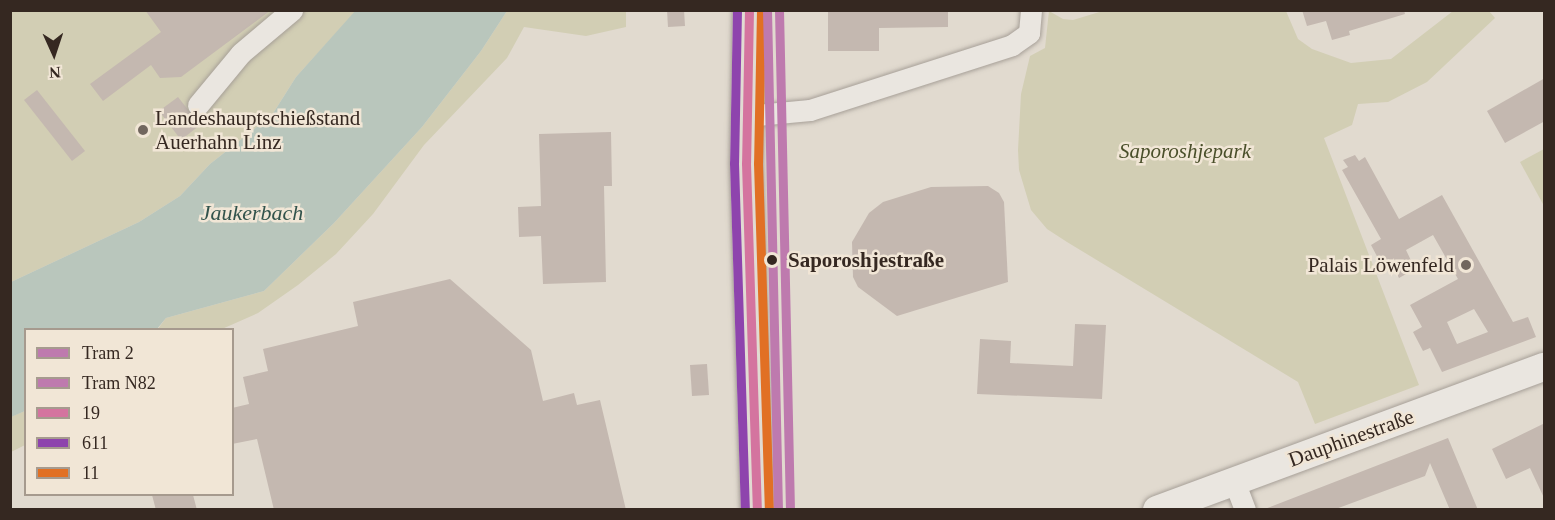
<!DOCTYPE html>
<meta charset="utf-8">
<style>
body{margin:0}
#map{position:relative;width:1555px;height:520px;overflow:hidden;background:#e1dacf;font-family:"Times New Roman",serif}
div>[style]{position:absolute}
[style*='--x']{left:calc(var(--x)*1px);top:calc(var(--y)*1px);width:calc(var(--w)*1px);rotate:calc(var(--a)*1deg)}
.green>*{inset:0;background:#d2ceb4}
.water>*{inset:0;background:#b9c6bc}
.building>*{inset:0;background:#c4b8b0}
.roads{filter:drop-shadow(0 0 2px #a7a098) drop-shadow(0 0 2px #a7a098)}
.minor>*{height:21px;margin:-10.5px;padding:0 10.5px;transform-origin:10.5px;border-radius:10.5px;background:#eae6e0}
.secondary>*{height:28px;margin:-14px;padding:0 14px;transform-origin:14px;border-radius:14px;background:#eae6e0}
.primary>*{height:32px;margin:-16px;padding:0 16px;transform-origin:16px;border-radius:16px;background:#e1dbd2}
.bus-1>*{height:9px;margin:-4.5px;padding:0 4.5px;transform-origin:4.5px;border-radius:4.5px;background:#d4749f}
.bus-2>*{height:9px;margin:-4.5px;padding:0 4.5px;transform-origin:4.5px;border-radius:4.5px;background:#8e44ad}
.bus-3>*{height:9px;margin:-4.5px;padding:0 4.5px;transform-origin:4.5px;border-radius:4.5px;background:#e17024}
.tram-1>*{height:9px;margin:-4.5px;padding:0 4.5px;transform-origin:4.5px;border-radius:4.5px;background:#be7aae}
.tram-2>*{height:9px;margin:-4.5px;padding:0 4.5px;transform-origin:4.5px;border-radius:4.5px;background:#be7aae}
.dots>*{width:16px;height:16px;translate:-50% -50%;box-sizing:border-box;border:3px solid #f1e6d6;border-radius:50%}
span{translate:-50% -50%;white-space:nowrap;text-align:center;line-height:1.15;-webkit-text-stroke:5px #f1e6d6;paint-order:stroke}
.poi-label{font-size:21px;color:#352821}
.left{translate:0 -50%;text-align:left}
.right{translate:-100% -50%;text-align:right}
.park-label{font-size:21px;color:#4a4f2a;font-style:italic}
.stop-label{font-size:21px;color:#352821;font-weight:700}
.street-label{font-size:21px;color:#352821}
.water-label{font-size:22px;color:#32534c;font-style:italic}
.frame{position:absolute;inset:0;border:12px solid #352821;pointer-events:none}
.legend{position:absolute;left:24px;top:328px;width:210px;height:168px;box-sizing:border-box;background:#f1e6d6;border:2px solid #a69a8e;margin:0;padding:8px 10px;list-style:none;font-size:18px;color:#352821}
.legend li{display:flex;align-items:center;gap:12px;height:30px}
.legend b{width:30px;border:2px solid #a69a8e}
.north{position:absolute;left:24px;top:24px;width:60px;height:60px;-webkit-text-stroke:4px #f1e6d6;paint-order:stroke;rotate:177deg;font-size:16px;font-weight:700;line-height:24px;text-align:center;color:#352821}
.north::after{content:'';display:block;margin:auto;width:21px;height:27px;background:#352821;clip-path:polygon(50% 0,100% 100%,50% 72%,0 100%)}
</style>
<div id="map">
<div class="green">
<div style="clip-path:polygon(1106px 10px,1286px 11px,1298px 39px,1312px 49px,1351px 63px,1391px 59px,1453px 11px,1489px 11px,1495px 18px,1427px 82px,1388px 102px,1358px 104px,1352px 125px,1324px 138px,1419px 385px,1315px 424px,1298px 382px,1067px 242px,1047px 229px,1031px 210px,1019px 170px,1018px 150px,1021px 94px,1030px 56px,1045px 48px,1049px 11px,1063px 19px,1073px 20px)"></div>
<div style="clip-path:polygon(10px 11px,356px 11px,296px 77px,272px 115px,210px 164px,180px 196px,139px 222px,11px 282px)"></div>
<div style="clip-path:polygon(507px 11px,626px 11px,626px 27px,586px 36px,524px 27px,507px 58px,424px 145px,373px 214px,336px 254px,298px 285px,258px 313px,222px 329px,157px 330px,166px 318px,264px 291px,334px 223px,422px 127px,481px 51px)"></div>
<div style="clip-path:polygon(1544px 149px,1544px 206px,1520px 162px)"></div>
<div style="clip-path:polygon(25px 411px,25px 445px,11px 452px,10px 417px)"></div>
</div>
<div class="water">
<div style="clip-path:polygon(356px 10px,507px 11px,481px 51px,422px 127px,334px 223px,264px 291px,166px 318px,157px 329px,26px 330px,25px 411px,11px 417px,11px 282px,139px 222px,180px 196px,210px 164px,272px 115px,296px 77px)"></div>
</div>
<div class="building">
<div style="clip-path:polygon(145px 10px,271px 10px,181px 77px,160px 78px,151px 65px,103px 101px,90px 84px,161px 32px)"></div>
<div style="clip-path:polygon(667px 10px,684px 10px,685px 26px,668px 27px)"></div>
<div style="clip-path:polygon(828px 10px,948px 10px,948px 27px,879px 28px,879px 51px,828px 51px)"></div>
<div style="clip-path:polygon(1302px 10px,1404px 10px,1405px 14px,1349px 31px,1350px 35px,1332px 40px,1326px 21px,1307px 26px)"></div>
<div style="clip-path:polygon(1545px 78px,1545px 121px,1505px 143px,1487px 111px)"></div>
<div style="clip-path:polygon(37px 90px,85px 151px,72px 161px,24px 100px)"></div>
<div style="clip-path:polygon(178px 97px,200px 125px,181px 140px,159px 111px)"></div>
<div style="clip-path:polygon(611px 132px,612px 186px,604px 186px,606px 282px,543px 284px,541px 236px,519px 237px,518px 207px,541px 206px,539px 134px)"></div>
<div style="clip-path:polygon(evenodd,1355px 155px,1359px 161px,1365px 157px,1399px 219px,1442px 195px,1513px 322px,1528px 317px,1536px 337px,1442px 372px,1430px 348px,1423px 351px,1413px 332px,1422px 327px,1410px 305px,1458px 279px,1433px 235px,1406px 250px,1415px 269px,1399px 278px,1389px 259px,1380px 262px,1371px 245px,1381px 239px,1342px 170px,1348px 167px,1343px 160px,1355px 155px,1474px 309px,1488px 332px,1457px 344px,1447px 322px,1474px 309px)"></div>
<div style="clip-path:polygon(988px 186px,999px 193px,1004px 202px,1008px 282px,897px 316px,858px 287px,853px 277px,852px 242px,869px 213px,883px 202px,931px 187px)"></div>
<div style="clip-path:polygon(450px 279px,531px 350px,543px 401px,574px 393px,577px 405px,600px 400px,626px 510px,274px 510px,257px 439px,232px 444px,232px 408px,249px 404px,243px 377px,268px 371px,263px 349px,358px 326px,353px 302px)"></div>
<div style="clip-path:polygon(1075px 324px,1106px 325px,1102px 399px,977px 394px,980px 339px,1011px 341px,1010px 363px,1073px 366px)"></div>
<div style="clip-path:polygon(707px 364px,709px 395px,692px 396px,690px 365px)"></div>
<div style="clip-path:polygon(1545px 423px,1545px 500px,1530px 468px,1506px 479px,1492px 449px)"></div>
<div style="clip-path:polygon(1448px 438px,1478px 510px,1450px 510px,1430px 463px,1425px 476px,1333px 510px,1262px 510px)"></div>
<div style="clip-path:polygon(152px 495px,193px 495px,197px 510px,156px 510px)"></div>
</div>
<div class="roads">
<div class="minor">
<div style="--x:198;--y:105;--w:67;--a:-50.4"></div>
<div style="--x:241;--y:53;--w:67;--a:-40.1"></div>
<div style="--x:746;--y:116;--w:64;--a:-5.4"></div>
<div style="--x:810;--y:110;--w:212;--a:-17.8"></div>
<div style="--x:1012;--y:45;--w:21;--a:-35"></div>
<div style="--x:1029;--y:33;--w:23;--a:-85"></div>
<div style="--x:1234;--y:481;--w:31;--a:69"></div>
</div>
<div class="secondary">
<div style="--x:1157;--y:510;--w:413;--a:-20.3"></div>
</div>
<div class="primary">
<div style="--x:749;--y:10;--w:153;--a:91.1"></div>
<div style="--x:746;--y:163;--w:347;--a:88.2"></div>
</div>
</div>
<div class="bus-1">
<div style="--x:749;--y:10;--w:153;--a:91.1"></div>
<div style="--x:746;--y:163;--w:347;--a:88.2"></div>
</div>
<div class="bus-2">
<div style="--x:737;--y:10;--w:153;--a:91.1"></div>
<div style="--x:734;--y:163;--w:347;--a:88.2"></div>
</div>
<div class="bus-3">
<div style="--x:761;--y:10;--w:153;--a:91.1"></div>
<div style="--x:758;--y:163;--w:347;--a:88.2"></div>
</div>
<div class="tram-1">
<div style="--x:779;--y:10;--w:500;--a:88.74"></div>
</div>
<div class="tram-2">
<div style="--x:767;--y:10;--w:500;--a:88.74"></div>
</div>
<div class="dots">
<div style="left:143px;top:130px;background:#71665e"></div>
<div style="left:772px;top:260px;background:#352821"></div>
<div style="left:1466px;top:265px;background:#71665e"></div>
</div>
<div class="poi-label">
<span class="left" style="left:155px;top:130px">Landeshauptschießstand<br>Auerhahn Linz</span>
<span class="right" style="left:1454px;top:265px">Palais Löwenfeld</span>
</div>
<div class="park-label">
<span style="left:1185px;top:151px">Saporoshjepark</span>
</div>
<div class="stop-label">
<span class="left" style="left:788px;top:260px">Saporoshjestraße</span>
</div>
<div class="street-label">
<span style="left:1351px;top:438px;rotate:-20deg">Dauphinestraße</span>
</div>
<div class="water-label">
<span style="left:252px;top:213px">Jaukerbach</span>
</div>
<div class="frame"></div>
<ul class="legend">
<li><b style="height:8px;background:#be7aae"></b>Tram 2</li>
<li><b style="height:8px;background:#be7aae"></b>Tram N82</li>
<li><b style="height:8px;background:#d4749f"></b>19</li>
<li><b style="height:8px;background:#8e44ad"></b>611</li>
<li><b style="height:8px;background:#e17024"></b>11</li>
</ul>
<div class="north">N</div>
</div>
